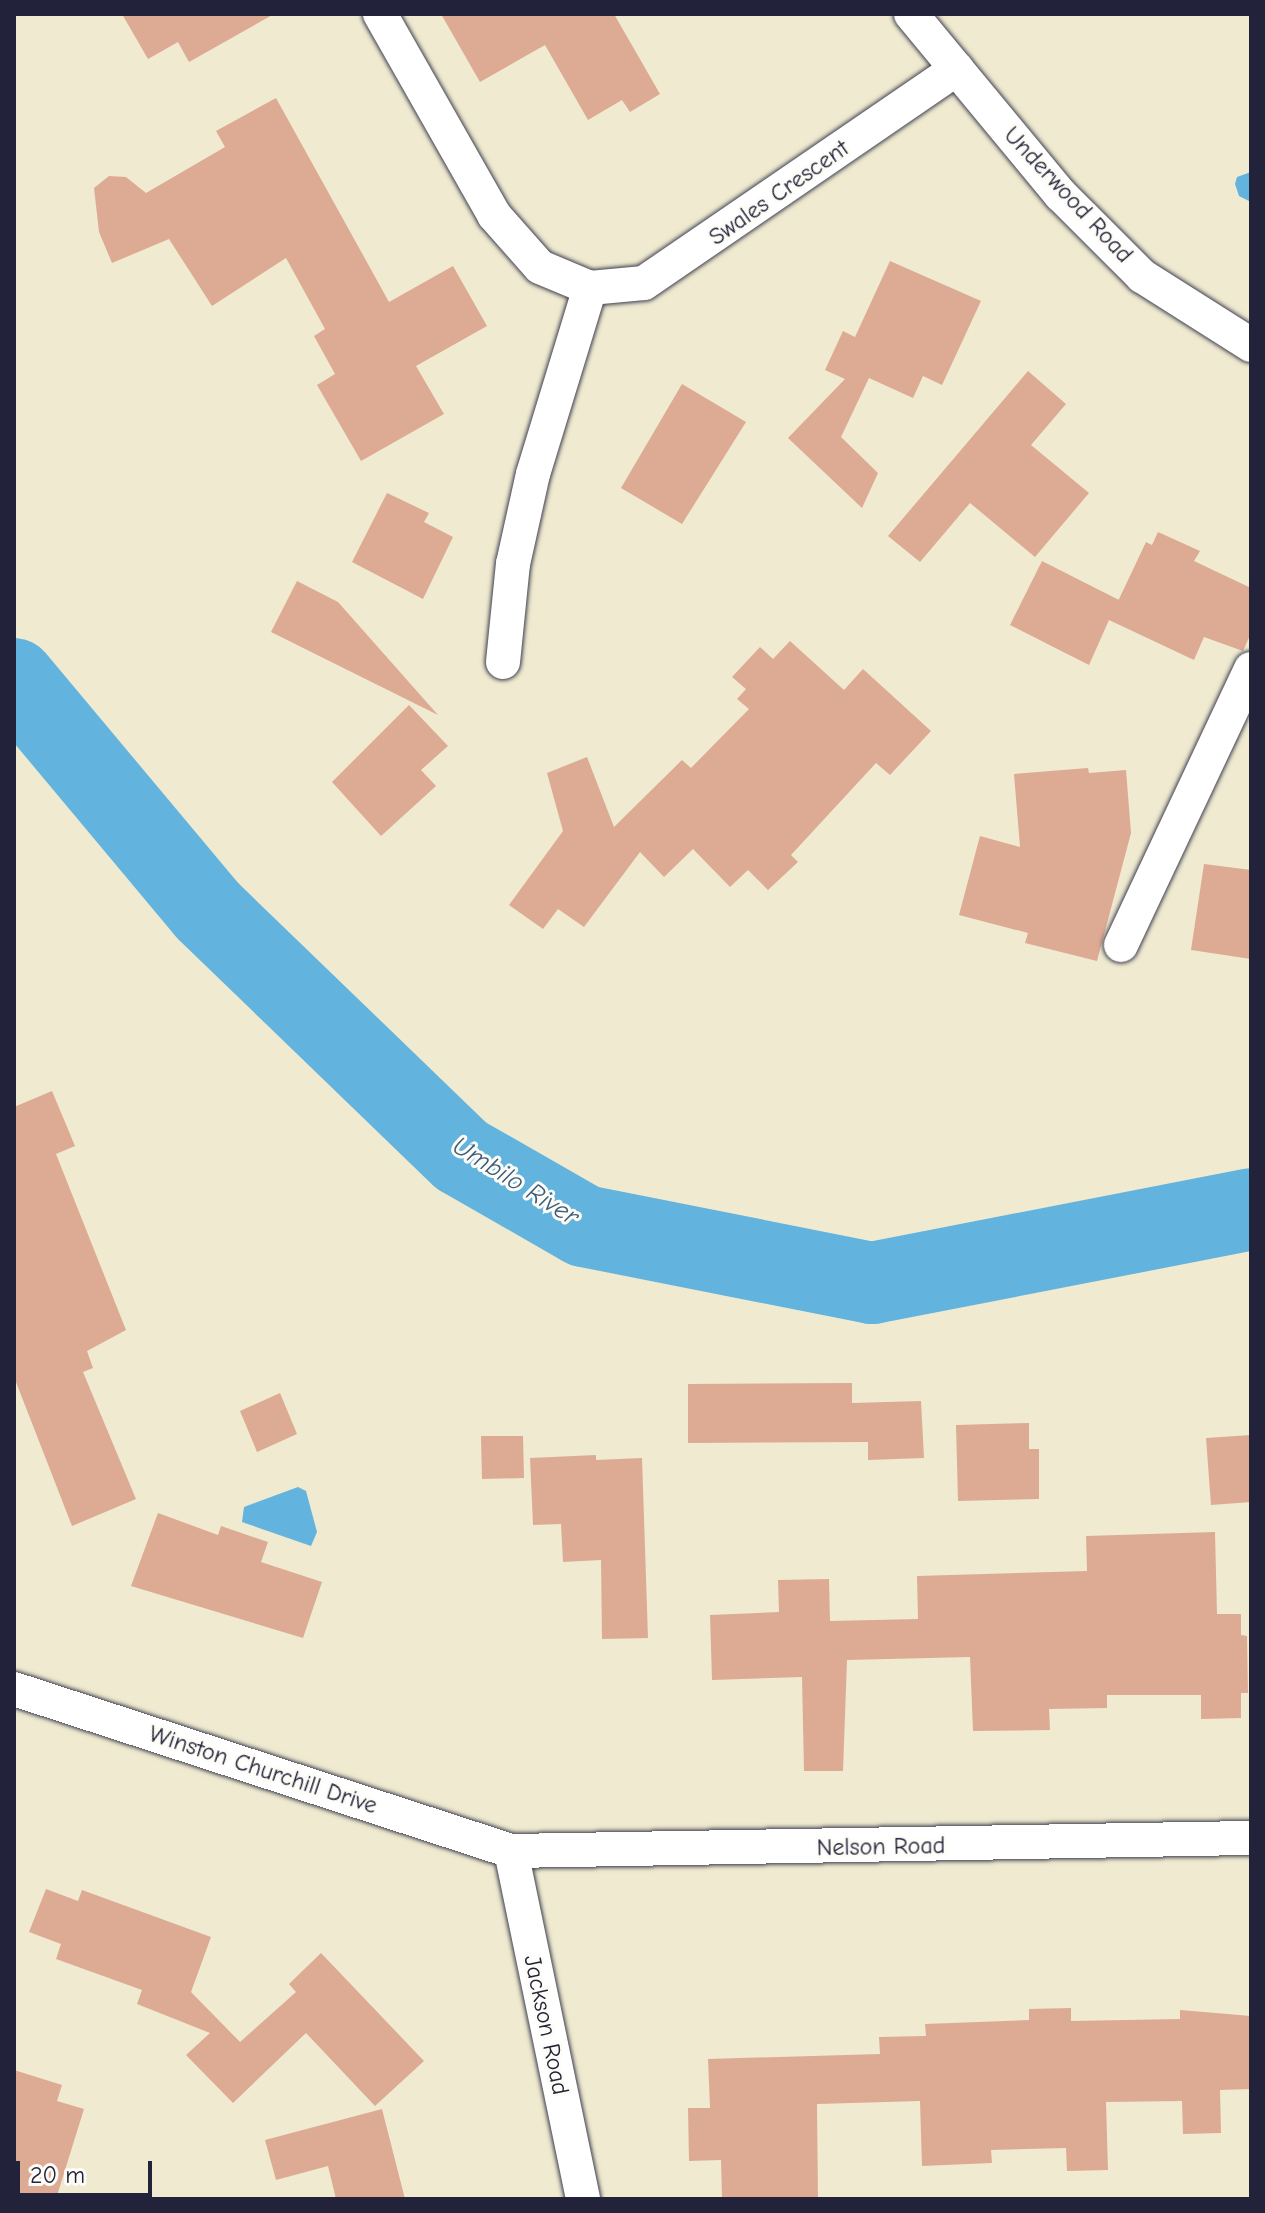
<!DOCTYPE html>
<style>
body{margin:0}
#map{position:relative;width:1265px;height:2213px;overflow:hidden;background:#efead0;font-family:"Comic Neue",sans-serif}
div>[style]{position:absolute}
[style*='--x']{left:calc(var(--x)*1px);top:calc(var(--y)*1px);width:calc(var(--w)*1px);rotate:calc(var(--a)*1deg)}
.water>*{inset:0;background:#62b3dd}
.river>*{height:82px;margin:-41px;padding:0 41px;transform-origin:41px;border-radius:41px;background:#62b3dd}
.building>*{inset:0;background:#ddab93}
.roads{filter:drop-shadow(0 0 2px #414051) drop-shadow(0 0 2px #414051)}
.minor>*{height:34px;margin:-17px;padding:0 17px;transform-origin:17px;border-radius:17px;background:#fff}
span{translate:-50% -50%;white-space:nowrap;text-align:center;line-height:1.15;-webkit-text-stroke:6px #fdfcf7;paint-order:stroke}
.street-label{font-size:24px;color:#22223b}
.water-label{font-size:26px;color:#3c5c7c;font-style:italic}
.frame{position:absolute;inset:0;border:16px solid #22223b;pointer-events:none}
.scale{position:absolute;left:16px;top:2161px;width:136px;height:36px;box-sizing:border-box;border:4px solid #22223b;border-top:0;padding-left:10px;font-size:24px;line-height:28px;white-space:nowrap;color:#22223b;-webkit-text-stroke:6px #fdfcf7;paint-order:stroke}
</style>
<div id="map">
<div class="water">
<div style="clip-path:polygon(1251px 172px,1251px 202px,1239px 196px,1235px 184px,1237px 177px)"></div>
<div style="clip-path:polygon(298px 1487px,306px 1491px,317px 1532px,311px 1546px,242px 1522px,244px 1507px)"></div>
</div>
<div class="river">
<div style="--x:14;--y:679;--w:301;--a:50.1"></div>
<div style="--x:207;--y:910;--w:354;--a:44"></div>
<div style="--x:462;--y:1156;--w:141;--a:29.8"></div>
<div style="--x:584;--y:1226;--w:294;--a:11.2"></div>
<div style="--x:872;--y:1283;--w:386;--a:-11"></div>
</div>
<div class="building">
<div style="clip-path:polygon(122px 14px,274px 14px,189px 62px,178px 42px,148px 59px)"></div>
<div style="clip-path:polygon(441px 14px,614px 14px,660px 94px,630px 112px,622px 100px,588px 120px,545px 45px,480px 82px)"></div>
<div style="clip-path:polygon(276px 98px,389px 302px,453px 266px,487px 326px,416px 366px,444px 414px,361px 461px,317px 385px,335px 374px,314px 336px,325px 329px,286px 258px,212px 306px,169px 239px,112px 263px,99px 232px,94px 188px,109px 176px,126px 177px,146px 193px,225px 147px,216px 131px)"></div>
<div style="clip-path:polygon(890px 261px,981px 301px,942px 385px,923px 376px,913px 398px,869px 378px,841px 437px,878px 473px,862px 508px,788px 438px,845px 379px,825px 370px,843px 331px,855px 337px)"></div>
<div style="clip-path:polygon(1028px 371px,1066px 404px,1031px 445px,1089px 493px,1035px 557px,970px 503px,920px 562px,888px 536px)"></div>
<div style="clip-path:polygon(682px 384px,746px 422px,682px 524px,621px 488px)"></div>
<div style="clip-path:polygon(387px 493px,429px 513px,424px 522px,453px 537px,423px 599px,352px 562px)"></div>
<div style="clip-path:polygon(1158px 532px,1200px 551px,1194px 561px,1251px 588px,1251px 633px,1243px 651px,1204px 637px,1194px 660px,1109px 620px,1089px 665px,1010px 625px,1042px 561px,1119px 600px,1111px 616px,1146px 542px,1152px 545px)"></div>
<div style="clip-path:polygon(297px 581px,338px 602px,438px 715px,271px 632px)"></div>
<div style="clip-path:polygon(790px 641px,844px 690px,863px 669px,931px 731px,890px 775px,876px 763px,791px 855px,798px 862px,768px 890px,748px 870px,730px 887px,693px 849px,664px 877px,640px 852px,584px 927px,558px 909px,543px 929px,509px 905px,563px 831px,547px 773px,587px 757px,614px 827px,682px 760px,691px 768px,749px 709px,737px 699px,746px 689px,732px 677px,760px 647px,773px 659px)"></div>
<div style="clip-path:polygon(409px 705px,448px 746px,421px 770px,436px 786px,381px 836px,332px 782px)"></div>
<div style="clip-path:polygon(1088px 768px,1089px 773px,1126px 770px,1131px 833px,1097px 961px,1025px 943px,1028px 933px,959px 915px,980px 836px,1020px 847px,1014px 774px)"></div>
<div style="clip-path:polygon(1204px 864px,1251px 870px,1251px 959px,1191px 950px)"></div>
<div style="clip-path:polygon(52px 1091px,75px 1146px,56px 1154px,126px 1330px,87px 1351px,93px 1368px,83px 1372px,136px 1499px,72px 1526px,14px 1377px,14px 1107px)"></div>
<div style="clip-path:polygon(852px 1383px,852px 1403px,921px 1401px,924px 1458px,868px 1460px,868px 1442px,688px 1443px,688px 1384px)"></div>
<div style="clip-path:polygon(280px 1393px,297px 1434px,257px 1452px,240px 1411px)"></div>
<div style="clip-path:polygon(1029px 1423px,1029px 1449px,1039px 1449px,1039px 1499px,958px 1501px,956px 1425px)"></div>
<div style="clip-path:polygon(1251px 1435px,1251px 1502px,1211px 1505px,1206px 1438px)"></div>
<div style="clip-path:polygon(481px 1436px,523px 1436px,524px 1478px,482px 1479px)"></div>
<div style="clip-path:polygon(596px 1455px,596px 1460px,642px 1458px,648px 1638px,602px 1639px,601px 1560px,563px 1562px,561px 1524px,533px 1525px,530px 1458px)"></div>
<div style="clip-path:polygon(158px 1513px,218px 1535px,221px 1526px,268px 1542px,261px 1562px,322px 1582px,303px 1638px,131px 1586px)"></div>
<div style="clip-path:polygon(1215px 1532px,1217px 1614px,1241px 1614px,1241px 1635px,1247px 1636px,1248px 1693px,1241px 1693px,1241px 1718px,1201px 1719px,1201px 1695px,1107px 1695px,1107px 1708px,1049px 1709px,1050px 1730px,973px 1731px,970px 1657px,847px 1660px,843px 1771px,804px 1771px,802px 1677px,712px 1680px,710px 1615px,779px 1612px,778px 1580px,829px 1579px,830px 1621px,918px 1619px,917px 1576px,1087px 1571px,1086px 1536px)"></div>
<div style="clip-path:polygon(46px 1889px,78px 1901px,82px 1890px,211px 1937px,191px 1992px,240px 2042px,296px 1992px,289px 1984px,321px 1953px,424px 2061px,375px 2106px,306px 2033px,233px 2103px,186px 2055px,210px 2033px,137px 2004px,142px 1990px,56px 1959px,61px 1944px,29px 1932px)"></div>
<div style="clip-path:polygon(1071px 2008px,1071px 2021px,1180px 2019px,1180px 2010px,1251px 2016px,1251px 2089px,1220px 2090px,1221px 2133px,1183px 2134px,1182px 2101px,1106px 2102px,1108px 2170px,1067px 2171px,1066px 2148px,991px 2150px,992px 2163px,922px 2166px,920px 2101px,817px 2104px,818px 2199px,722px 2199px,721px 2160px,689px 2161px,688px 2108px,710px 2108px,708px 2059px,880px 2054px,879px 2037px,926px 2036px,925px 2024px,1029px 2020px,1029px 2009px)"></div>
<div style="clip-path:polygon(14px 2070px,62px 2085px,57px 2101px,84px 2109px,56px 2199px,14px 2199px)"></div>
<div style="clip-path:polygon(382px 2109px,405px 2199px,336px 2199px,328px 2166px,276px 2180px,265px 2140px)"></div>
</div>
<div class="roads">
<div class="minor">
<div style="--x:380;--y:14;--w:231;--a:60.4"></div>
<div style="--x:494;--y:215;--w:69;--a:48.5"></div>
<div style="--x:540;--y:267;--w:54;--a:22.8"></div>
<div style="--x:911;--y:14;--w:235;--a:50.4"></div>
<div style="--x:1061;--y:195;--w:115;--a:45"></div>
<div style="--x:1142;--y:276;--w:129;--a:32.3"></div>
<div style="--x:503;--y:662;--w:99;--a:-84.2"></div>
<div style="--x:513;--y:564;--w:92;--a:-77.5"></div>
<div style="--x:533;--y:474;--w:195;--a:-73"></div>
<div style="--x:590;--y:288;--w:54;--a:-5.3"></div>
<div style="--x:644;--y:283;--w:379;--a:-34.4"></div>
<div style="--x:1121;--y:945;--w:305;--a:-64.8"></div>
<div style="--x:14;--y:1689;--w:523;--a:18.05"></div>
<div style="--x:511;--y:1851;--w:740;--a:-1.01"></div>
<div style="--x:511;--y:1851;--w:355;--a:78.3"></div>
</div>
</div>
<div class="street-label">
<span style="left:779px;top:193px;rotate:-35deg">Swales Crescent</span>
<span style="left:1068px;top:195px;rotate:47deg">Underwood Road</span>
<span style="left:263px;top:1770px;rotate:18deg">Winston Churchill Drive</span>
<span style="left:881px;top:1847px;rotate:-1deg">Nelson Road</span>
<span style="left:546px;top:2025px;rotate:78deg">Jackson Road</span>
</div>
<div class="water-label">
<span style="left:515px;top:1182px;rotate:32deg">Umbilo River</span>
</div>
<div class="frame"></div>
<div class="scale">20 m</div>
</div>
